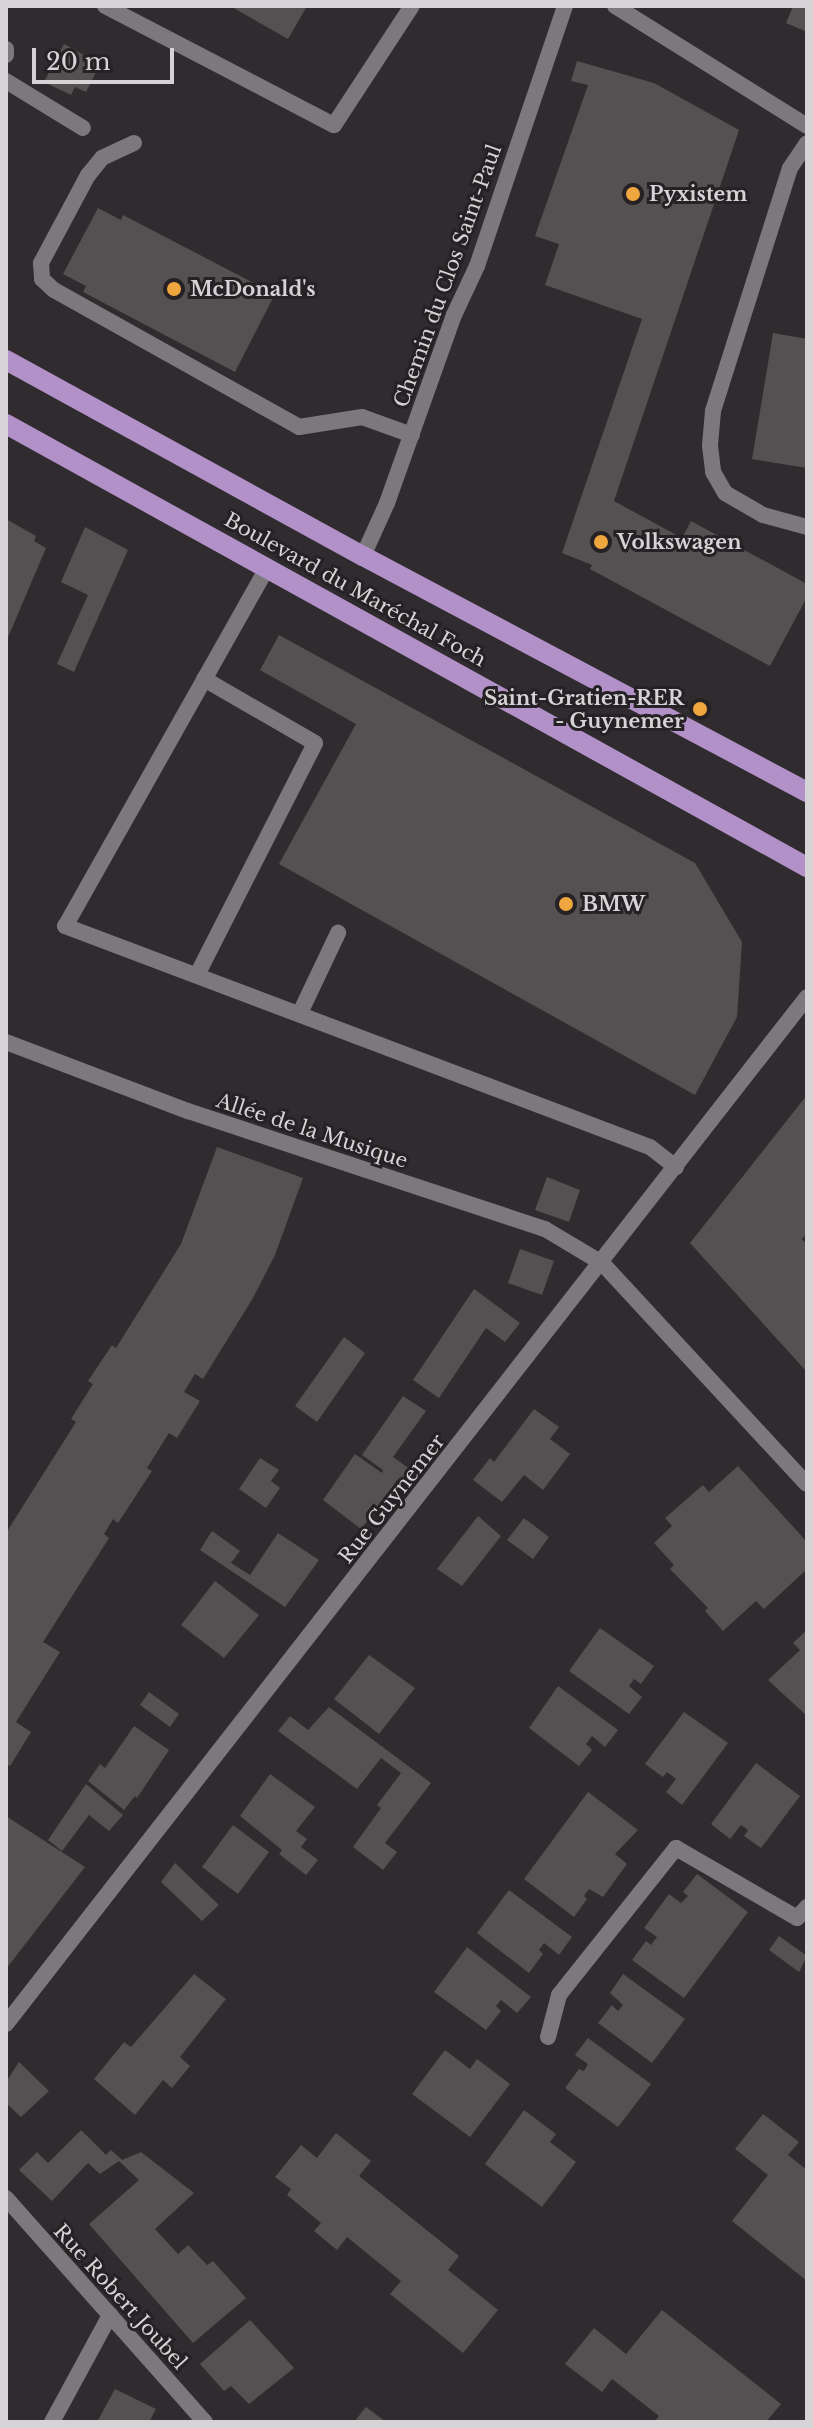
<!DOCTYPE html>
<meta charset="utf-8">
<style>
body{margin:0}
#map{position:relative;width:813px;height:2428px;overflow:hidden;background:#2f2b2e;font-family:"Libre Baskerville",serif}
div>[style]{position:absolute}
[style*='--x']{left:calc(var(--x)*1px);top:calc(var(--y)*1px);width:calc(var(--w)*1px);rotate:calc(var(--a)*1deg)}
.building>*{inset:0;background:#555052}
.lane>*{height:16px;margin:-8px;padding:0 8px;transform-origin:8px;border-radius:8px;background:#7c787b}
.street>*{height:16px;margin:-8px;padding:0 8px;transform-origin:8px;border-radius:8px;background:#7c787b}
.primary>*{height:20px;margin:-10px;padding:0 10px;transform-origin:10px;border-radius:10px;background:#b291c8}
.dots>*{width:22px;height:22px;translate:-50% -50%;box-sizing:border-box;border:4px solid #252124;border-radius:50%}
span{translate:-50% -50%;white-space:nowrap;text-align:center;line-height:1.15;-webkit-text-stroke:6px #252124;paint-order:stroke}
.poi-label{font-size:20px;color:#d5d3d5;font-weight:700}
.left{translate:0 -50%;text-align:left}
.right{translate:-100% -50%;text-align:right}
.street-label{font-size:20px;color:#d5d3d5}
.frame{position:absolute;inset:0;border:8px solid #d5d3d5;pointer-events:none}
.scale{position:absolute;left:32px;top:48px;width:142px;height:36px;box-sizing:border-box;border:4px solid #d5d3d5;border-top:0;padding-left:10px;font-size:24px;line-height:28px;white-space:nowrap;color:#d5d3d5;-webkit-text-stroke:6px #252124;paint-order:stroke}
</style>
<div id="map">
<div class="building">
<div style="clip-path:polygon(230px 6px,307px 6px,288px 39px)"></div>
<div style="clip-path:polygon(793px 6px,807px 6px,807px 32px,786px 23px)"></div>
<div style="clip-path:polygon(64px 44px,100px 64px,86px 92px,75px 87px,71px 95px,44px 82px)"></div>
<div style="clip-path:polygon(577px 61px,654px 83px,739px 130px,614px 501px,682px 538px,691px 521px,807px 584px,807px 597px,770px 666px,590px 569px,592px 565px,562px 553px,642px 319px,545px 285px,559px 244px,535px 236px,588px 85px,571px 81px)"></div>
<div style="clip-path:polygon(98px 208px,121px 220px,123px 215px,275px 294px,235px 372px,83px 292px,86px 286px,63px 274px)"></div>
<div style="clip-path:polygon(773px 333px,807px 339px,807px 468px,752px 459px)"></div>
<div style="clip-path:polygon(6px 519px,36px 536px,34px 541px,46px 548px,6px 642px)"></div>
<div style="clip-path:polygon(85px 527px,128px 550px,74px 672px,57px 664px,88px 595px,61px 582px)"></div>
<div style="clip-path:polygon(279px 635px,695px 863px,742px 942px,737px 1017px,695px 1095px,279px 864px,356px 724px,260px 670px)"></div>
<div style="clip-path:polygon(807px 1095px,807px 1233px,802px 1239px,807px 1245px,807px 1372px,690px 1243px)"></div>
<div style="clip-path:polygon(217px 1147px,303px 1178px,275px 1255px,253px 1298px,203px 1379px,195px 1374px,184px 1392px,200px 1401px,177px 1438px,169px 1433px,147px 1468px,152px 1471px,118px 1523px,113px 1519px,104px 1534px,109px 1538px,43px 1642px,60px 1652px,16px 1722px,31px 1732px,10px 1766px,6px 1764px,6px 1533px,76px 1422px,71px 1419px,93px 1384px,88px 1381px,112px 1345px,116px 1348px,181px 1244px)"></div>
<div style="clip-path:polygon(547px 1177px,580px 1190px,569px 1222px,535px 1210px)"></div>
<div style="clip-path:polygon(520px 1249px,554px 1261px,542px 1295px,508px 1283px)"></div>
<div style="clip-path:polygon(474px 1289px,520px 1323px,505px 1342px,486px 1328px,439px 1398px,413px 1380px)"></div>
<div style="clip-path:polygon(344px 1337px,365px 1353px,317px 1422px,295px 1406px)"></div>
<div style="clip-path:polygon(403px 1396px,426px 1411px,393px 1457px,410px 1469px,361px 1529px,323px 1500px,355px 1454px,382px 1473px,383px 1470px,362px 1455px)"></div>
<div style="clip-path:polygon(534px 1409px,559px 1427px,550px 1439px,570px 1454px,543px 1490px,524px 1475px,502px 1502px,473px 1480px,490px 1458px,494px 1462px)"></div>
<div style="clip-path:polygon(260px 1458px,279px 1470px,271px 1481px,280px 1488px,266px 1508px,239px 1489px)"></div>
<div style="clip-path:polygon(738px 1466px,807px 1542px,807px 1569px,764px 1609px,756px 1601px,723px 1631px,705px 1611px,708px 1608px,670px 1569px,674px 1565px,654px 1543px,672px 1526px,665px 1518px,703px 1485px,709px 1492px)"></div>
<div style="clip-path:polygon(478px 1516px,501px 1536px,462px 1586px,437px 1569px)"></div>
<div style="clip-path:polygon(524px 1518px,549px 1537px,533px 1559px,507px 1540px)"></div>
<div style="clip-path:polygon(212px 1531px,240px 1551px,231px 1563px,250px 1575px,278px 1533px,319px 1560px,285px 1607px,200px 1550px)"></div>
<div style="clip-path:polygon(215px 1581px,259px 1615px,224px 1658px,181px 1625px)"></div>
<div style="clip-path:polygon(600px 1628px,654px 1666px,641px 1684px,634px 1679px,629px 1686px,642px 1697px,629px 1714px,569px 1671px)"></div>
<div style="clip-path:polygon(807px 1630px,807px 1716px,768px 1680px,800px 1650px,793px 1643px)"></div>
<div style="clip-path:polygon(369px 1655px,415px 1688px,379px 1734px,334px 1699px)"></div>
<div style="clip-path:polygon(558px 1686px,618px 1730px,605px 1747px,592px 1736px,586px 1744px,592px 1750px,579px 1766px,529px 1728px)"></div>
<div style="clip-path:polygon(149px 1692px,179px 1714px,170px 1727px,140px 1705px)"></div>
<div style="clip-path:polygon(329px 1707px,431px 1783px,385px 1843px,397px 1852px,383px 1870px,353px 1847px,381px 1808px,377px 1805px,401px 1773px,381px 1758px,357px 1789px,278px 1731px,290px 1716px,308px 1730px)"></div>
<div style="clip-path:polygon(684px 1712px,728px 1743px,682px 1805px,666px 1792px,676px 1779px,667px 1772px,663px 1777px,645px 1764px)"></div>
<div style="clip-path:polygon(134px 1726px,169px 1750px,137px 1798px,135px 1796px,124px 1810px,88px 1781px,100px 1764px,105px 1768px)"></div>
<div style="clip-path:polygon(756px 1763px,800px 1796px,761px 1848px,744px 1836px,748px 1830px,741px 1825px,730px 1839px,711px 1824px)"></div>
<div style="clip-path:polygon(270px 1774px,315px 1807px,296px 1831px,307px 1839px,301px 1847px,318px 1860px,306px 1875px,279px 1854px,282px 1850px,240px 1816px)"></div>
<div style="clip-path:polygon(86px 1784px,123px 1815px,109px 1831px,89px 1815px,62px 1851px,48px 1840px)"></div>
<div style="clip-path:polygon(588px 1792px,638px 1830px,615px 1854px,627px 1864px,603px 1897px,589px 1889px,584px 1896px,587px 1899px,574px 1917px,524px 1879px)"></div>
<div style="clip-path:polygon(6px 1816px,85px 1867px,6px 1969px)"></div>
<div style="clip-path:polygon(233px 1825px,269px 1852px,238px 1894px,202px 1867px)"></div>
<div style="clip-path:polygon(175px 1863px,219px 1905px,202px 1921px,161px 1882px)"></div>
<div style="clip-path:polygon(697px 1874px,748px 1912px,684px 1998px,632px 1960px,646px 1941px,651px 1945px,657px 1937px,644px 1928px,655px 1913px,669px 1894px,681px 1903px,688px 1896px,683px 1892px)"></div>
<div style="clip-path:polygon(509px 1890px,572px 1937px,559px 1955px,544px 1943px,539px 1950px,543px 1954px,529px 1973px,477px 1933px)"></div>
<div style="clip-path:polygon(779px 1936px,807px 1956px,799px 1972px,769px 1950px)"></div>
<div style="clip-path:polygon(467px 1947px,531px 1997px,517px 2013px,501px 2000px,496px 2006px,501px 2011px,486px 2030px,434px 1992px)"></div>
<div style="clip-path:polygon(194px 1974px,226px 1999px,180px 2057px,190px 2066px,172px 2088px,163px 2080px,135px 2115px,94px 2079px,124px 2042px,131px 2047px)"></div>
<div style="clip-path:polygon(623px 1974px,685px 2019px,652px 2063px,598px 2023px,612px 2005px,618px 2011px,623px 2005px,610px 1993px)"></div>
<div style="clip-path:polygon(588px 2038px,651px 2084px,618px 2127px,565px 2088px,579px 2069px,584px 2071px,588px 2064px,575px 2055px)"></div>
<div style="clip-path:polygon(445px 2050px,470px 2069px,477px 2059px,510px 2084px,470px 2137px,412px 2094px)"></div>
<div style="clip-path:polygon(19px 2062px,49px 2091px,21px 2117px,6px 2103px,6px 2082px)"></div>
<div style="clip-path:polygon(524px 2110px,556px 2134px,550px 2142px,576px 2162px,542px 2207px,485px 2164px)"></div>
<div style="clip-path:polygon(763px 2114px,799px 2142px,788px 2155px,807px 2170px,807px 2281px,732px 2221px,768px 2175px,735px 2149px)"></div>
<div style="clip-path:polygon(81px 2130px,106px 2155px,111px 2150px,122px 2160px,141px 2152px,194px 2193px,155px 2229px,178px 2254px,188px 2245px,207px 2265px,213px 2261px,246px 2298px,193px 2343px,89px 2224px,139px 2180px,119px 2161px,100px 2174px,88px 2163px,52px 2201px,19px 2170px,37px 2152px,48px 2163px)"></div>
<div style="clip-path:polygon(336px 2133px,371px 2161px,359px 2176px,459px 2256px,448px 2270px,498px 2310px,463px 2353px,390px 2294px,401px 2281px,347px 2237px,337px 2250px,314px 2231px,321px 2223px,287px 2195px,291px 2189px,275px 2177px,301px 2145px,317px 2158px)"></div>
<div style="clip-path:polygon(662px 2310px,781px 2404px,766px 2422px,654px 2422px,659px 2416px,612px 2379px,602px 2392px,565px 2364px,594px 2328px,626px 2354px)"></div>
<div style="clip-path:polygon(250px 2320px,294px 2368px,249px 2404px,231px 2386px,224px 2391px,200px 2364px)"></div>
<div style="clip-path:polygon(115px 2389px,156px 2409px,149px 2422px,97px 2422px)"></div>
<div style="clip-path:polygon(366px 2407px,386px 2422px,354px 2422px)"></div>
</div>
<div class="lane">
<div style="--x:105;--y:6;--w:258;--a:27.5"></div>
<div style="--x:334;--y:125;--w:142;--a:-56.8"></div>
<div style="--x:6;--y:49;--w:6;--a:90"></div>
<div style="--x:6;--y:81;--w:90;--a:31.4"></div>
<div style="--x:134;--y:143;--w:35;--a:155"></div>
<div style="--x:102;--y:158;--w:22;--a:129"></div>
<div style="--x:88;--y:175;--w:100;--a:118.1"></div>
<div style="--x:41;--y:263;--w:16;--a:86"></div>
<div style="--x:42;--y:279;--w:16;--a:43"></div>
<div style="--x:54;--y:290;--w:281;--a:29.2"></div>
<div style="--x:299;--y:427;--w:64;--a:-9"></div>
<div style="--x:362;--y:417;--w:53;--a:19.8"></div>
<div style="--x:807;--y:143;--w:30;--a:124"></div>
<div style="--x:790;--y:168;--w:255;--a:107.6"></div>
<div style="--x:713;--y:411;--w:35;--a:95"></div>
<div style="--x:710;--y:446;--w:26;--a:83"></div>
<div style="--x:713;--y:472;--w:24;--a:60"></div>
<div style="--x:725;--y:493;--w:44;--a:30.1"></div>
<div style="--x:763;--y:515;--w:46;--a:15.3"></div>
<div style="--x:267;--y:568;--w:411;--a:119.4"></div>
<div style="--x:65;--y:926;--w:625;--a:20.7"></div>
<div style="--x:650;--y:1147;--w:33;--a:38"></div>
<div style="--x:197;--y:975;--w:260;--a:-63"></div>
<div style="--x:315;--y:743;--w:128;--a:-150"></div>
<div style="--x:300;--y:1013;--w:89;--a:-64.6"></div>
<div style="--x:6;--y:1042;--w:195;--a:20.8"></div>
<div style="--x:188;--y:1111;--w:376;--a:18.3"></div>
<div style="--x:545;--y:1229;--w:66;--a:30.8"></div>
<div style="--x:548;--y:2037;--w:43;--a:-75.3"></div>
<div style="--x:559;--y:1995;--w:188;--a:-51.5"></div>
<div style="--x:676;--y:1848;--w:140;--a:30"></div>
<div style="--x:797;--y:1918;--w:15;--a:-48"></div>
</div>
<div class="street">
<div style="--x:615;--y:6;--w:226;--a:32"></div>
<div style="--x:363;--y:556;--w:58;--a:-65.6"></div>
<div style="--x:387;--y:503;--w:200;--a:-70.4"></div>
<div style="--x:454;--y:315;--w:54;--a:-64.9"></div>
<div style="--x:477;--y:266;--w:274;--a:-71.3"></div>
<div style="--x:602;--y:1263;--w:301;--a:47.2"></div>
<div style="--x:6;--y:2024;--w:1302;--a:-52.05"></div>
<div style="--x:6;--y:2198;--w:300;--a:48.4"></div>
<div style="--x:52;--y:2422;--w:122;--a:-61.5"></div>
</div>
<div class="primary">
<div style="--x:6;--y:360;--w:407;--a:28.8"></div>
<div style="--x:363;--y:556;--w:503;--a:27.99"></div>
<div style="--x:6;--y:424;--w:915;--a:28.95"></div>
</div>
<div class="dots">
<div style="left:633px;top:194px;background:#f0a63f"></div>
<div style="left:174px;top:289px;background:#f0a63f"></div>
<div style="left:601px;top:542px;background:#f0a63f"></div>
<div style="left:700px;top:709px;background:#f0a63f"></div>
<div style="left:566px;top:904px;background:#f0a63f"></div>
</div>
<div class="poi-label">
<span class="left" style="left:649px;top:194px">Pyxistem</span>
<span class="left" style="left:190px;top:289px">McDonald's</span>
<span class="left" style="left:617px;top:542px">Volkswagen</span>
<span class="right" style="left:684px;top:710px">Saint-Gratien-RER<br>- Guynemer</span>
<span class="left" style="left:582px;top:904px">BMW</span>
</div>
<div class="street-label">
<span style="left:448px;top:276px;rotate:-70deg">Chemin du Clos Saint-Paul</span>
<span style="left:355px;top:590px;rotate:29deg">Boulevard du Maréchal Foch</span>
<span style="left:312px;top:1131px;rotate:18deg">Allée de la Musique</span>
<span style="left:392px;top:1499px;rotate:-52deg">Rue Guynemer</span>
<span style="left:120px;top:2297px;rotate:48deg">Rue Robert Joubel</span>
</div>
<div class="frame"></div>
<div class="scale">20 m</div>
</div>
